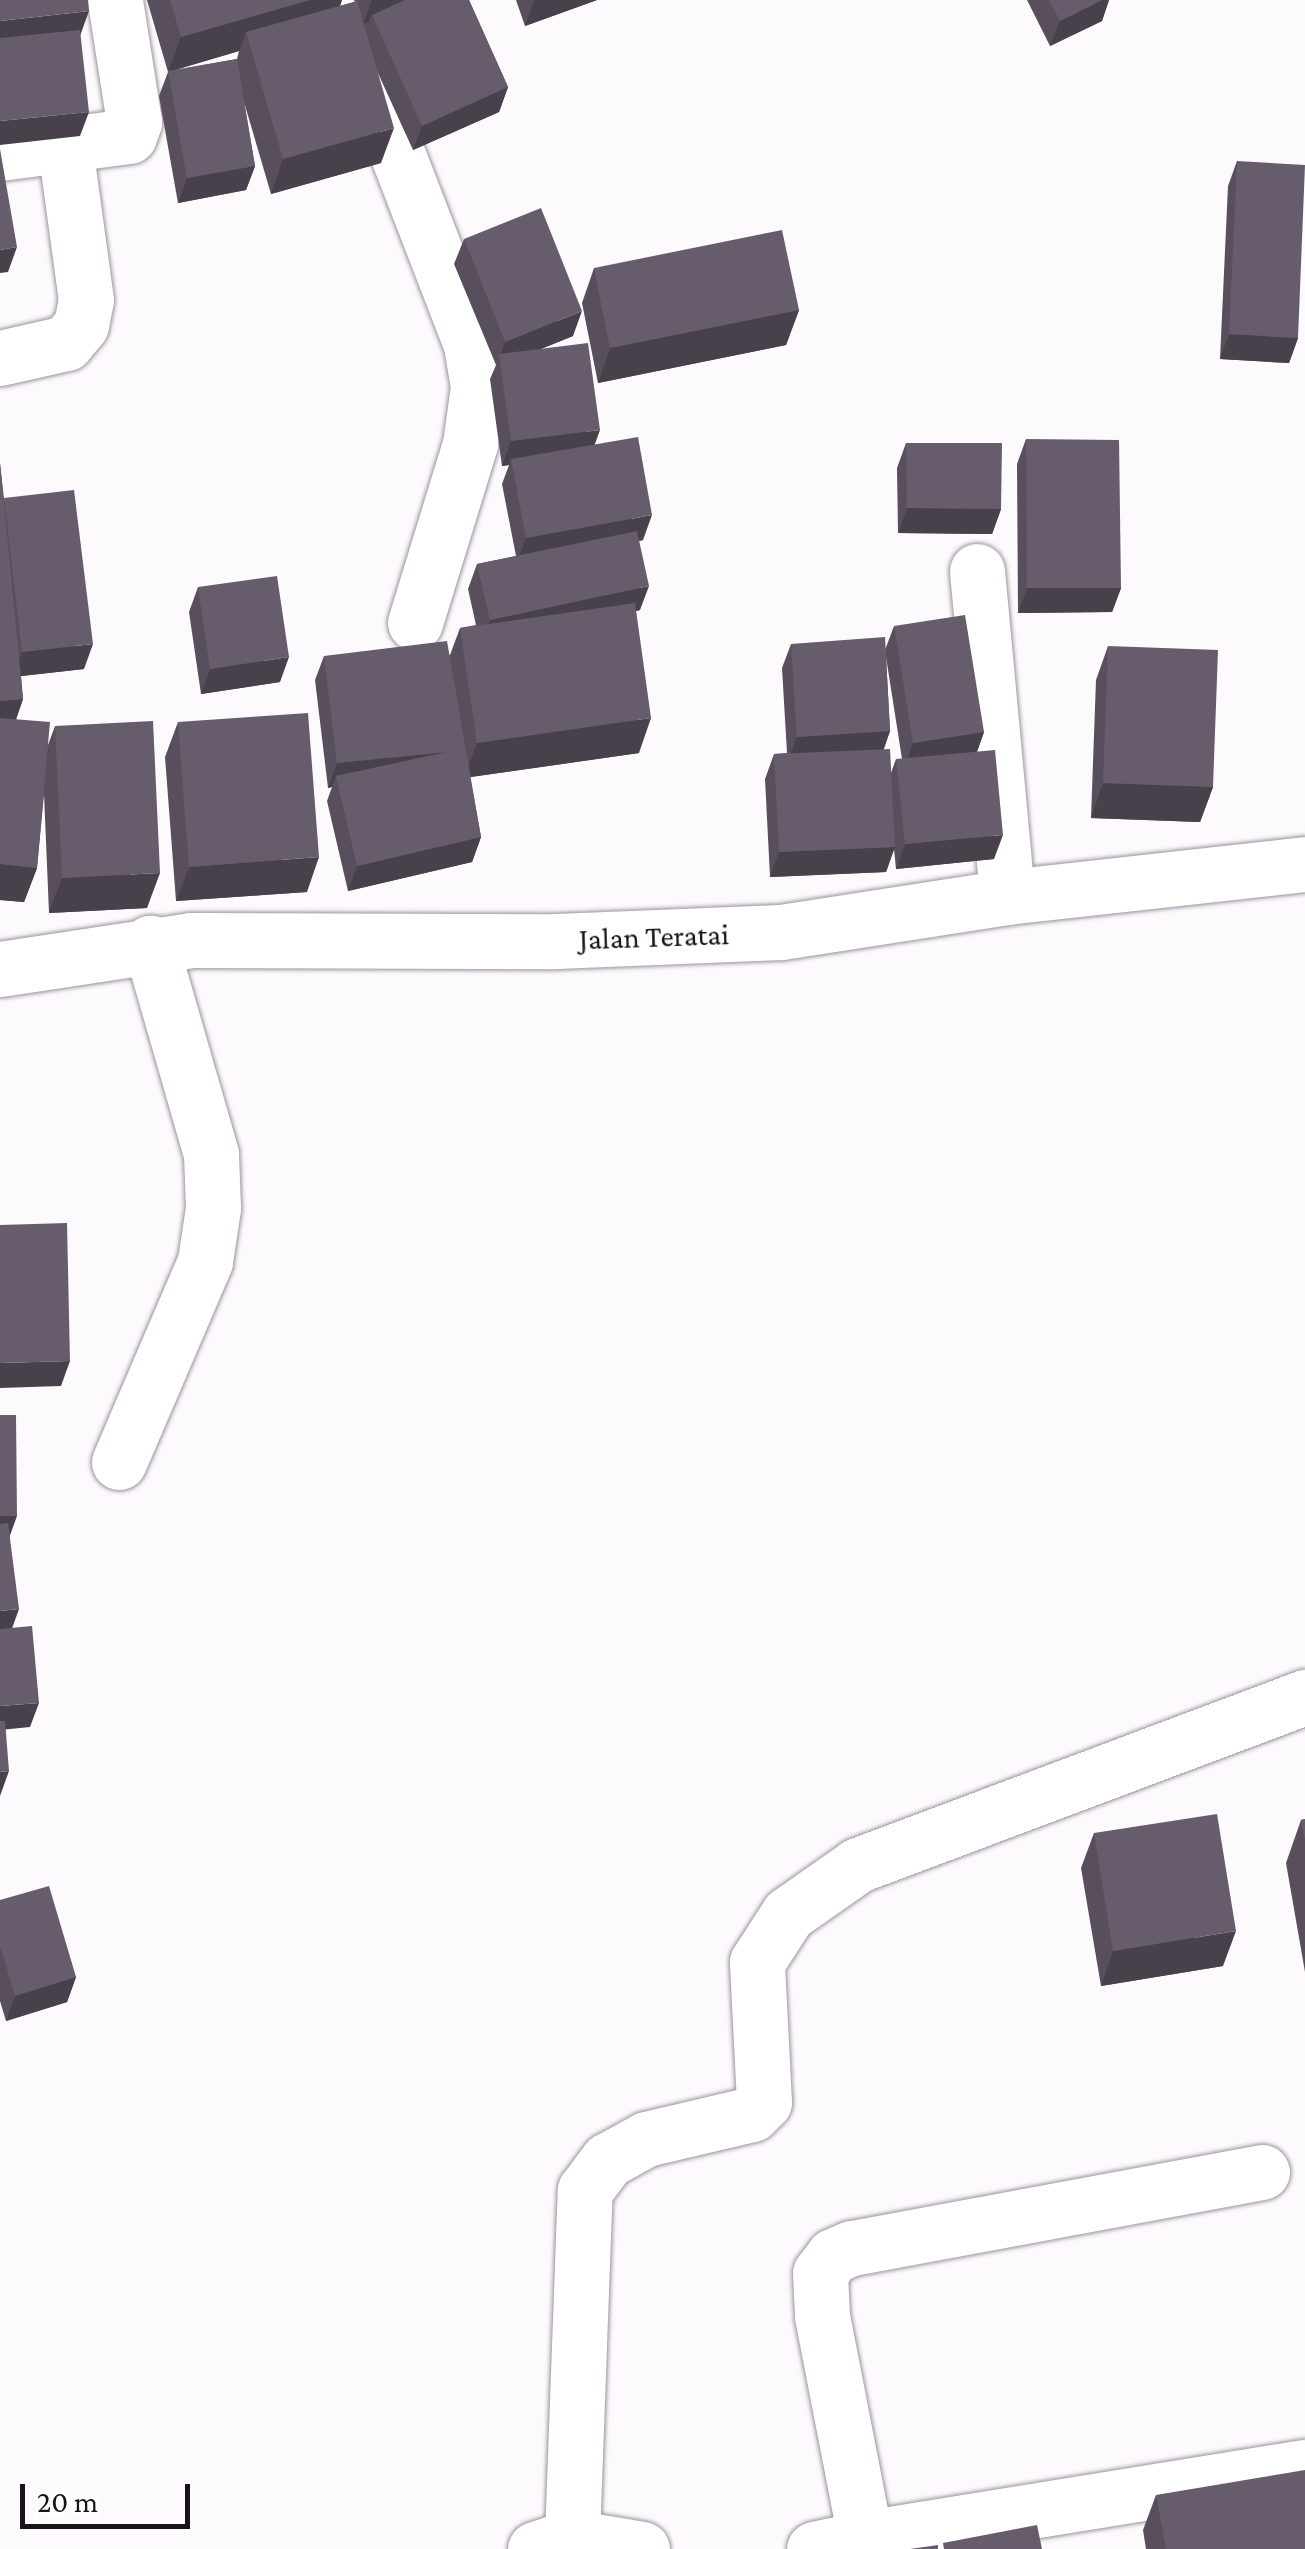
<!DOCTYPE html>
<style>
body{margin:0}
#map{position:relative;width:1305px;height:2549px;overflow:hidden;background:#fdfafd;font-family:"Crimson Pro",serif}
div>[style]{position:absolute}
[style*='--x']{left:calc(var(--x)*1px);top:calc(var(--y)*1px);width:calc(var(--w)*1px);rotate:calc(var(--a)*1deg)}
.roads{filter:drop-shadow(0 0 2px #9d91a1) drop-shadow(0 0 2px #9d91a1)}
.minor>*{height:55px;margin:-27.5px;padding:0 27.5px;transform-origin:27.5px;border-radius:27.5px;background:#fff}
.wall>*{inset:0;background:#594f5c}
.shaded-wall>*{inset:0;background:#48404b}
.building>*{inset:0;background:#675c6b}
span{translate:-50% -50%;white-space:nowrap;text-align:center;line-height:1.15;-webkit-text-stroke:10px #fff;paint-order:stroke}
.street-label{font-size:30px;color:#171319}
.scale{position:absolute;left:20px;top:2484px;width:170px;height:45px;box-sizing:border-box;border:5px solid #171319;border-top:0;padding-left:12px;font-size:30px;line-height:35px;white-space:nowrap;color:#171319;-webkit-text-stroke:8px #fff;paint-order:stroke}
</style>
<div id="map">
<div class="roads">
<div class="minor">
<div style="--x:338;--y:0;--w:370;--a:68.9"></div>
<div style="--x:471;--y:345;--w:43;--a:80.5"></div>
<div style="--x:478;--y:387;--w:58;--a:98"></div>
<div style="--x:470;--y:444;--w:187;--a:107.1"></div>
<div style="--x:0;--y:153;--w:130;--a:-7.5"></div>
<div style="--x:129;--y:136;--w:15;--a:-70"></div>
<div style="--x:134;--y:122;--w:123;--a:-98.9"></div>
<div style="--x:0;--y:358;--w:68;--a:-12.8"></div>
<div style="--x:66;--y:343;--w:23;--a:-50"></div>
<div style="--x:81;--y:325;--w:25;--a:-79"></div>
<div style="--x:86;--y:300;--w:154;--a:-97.8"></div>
<div style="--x:977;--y:571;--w:327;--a:84.7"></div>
<div style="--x:0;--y:969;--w:194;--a:-8.6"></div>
<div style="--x:192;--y:940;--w:364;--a:0.2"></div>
<div style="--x:556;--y:941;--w:225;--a:-2.3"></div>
<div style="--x:781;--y:932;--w:229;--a:-8.8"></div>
<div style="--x:1007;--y:897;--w:300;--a:-6.3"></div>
<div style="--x:119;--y:1462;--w:219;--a:-66.8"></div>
<div style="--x:205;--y:1261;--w:54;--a:-81.4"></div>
<div style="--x:213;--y:1208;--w:54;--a:-92.1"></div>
<div style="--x:211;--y:1154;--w:220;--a:-106.1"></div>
<div style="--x:1262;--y:2172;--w:418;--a:169.5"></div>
<div style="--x:851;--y:2248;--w:20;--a:156"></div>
<div style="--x:833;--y:2256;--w:21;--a:127"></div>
<div style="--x:820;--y:2273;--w:43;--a:87.3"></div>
<div style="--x:822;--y:2316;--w:226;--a:79"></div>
<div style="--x:865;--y:2538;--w:446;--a:-9.2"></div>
<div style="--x:572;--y:2537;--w:347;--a:-87.9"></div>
<div style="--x:585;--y:2190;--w:38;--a:-53"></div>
<div style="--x:608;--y:2160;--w:43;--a:-28.9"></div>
<div style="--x:646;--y:2139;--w:109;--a:-13.3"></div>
<div style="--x:752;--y:2114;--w:17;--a:-45"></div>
<div style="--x:764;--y:2102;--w:140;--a:-92.9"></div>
<div style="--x:757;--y:1962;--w:57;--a:-57.1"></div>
<div style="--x:788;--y:1914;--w:85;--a:-35"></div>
<div style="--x:858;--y:1865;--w:478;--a:-20.6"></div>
<div style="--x:535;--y:2549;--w:39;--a:-18"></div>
<div style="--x:572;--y:2537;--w:71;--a:9.7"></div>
<div style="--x:814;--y:2549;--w:52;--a:-12.2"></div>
</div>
</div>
<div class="wall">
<div style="clip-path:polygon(evenodd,147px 0,342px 0,340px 6px,355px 2px,354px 0,469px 0,508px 87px,499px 112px,413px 150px,377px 71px,381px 163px,271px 194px,244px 102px,255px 166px,246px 190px,178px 203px,159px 96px,168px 72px,147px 0,239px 51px,237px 59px,175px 70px,239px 51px)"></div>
<div style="clip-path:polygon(516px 0,597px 0,525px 26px)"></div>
<div style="clip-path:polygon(1027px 0,1109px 0,1102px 21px,1050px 46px)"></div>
<div style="clip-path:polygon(1237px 161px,1298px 338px,1289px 363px,1220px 359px,1228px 186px)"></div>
<div style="clip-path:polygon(464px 239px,573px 336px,541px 349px,594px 445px,643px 540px,639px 541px,640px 610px,636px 611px,639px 753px,470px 777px,481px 837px,472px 862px,348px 891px,327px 801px,332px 787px,328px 788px,315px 680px,324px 656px,450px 655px,460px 628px,476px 625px,468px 589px,477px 564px,516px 556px,502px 484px,509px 465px,502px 466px,490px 379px,496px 365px,454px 264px)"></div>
<div style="clip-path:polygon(594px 268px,799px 310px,786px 345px,598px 383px,582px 303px)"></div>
<div style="clip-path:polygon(1026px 439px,1121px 588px,1112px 612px,1018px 613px,1017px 464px)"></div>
<div style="clip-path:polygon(906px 443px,1001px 509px,992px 534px,898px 533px,897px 468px)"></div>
<div style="clip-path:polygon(0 463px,4px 499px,84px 669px,21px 676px,23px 699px,16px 719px,48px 745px,55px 726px,147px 908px,49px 913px,44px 794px,37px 868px,24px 902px,0 900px)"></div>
<div style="clip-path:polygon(198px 587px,280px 682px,201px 694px,189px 612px)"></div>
<div style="clip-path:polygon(evenodd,894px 626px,984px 732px,977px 752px,994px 859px,896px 869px,894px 849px,886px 872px,770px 877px,765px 779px,774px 754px,787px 753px,782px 668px,791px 644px,885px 650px,894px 626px,886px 657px,902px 759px,896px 759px,891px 773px,884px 749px,890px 731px,886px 657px)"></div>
<div style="clip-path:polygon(1108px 646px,1213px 787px,1200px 822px,1091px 818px,1096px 680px)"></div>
<div style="clip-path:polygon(178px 722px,307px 892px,176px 901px,165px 757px)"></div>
<div style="clip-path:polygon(1305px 1819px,1305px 1972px,1286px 1863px,1301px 1820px)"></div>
<div style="clip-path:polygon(1094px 1833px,1223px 1966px,1101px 1986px,1081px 1868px)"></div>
<div style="clip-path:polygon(0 1900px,76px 1977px,67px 2002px,6px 2021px,0 2001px)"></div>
<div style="clip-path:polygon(1156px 2495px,1305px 2549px,1146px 2549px,1143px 2530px)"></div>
</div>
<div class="shaded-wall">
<div style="clip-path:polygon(310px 0,342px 0,333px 25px,246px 32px,239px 51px,168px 72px,181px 37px)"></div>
<div style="clip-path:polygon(372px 0,435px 0,372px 15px,369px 22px,363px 24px)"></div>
<div style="clip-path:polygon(536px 0,597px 0,525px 26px,534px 1px)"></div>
<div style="clip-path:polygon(1102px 0,1109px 0,1102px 21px,1050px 46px,1060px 21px)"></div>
<div style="clip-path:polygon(89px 11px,80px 36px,0 44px,0 21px)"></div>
<div style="clip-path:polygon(508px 87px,499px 112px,413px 150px,422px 126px)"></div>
<div style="clip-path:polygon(89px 112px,80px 136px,0 145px,0 121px)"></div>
<div style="clip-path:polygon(394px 128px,381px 163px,271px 194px,283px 159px)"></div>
<div style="clip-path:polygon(255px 166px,246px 190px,178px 203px,187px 178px)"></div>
<div style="clip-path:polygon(17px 247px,8px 272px,0 273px,0 250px)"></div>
<div style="clip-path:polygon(799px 310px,786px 345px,598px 383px,610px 348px)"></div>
<div style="clip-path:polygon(582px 311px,573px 336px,501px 365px,500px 357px,505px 342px)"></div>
<div style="clip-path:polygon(1229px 334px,1298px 338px,1289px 363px,1220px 359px)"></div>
<div style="clip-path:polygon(600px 430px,591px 455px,511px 459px,509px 465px,502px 466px,511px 441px)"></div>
<div style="clip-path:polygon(907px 508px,1001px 509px,992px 534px,898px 533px)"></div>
<div style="clip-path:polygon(652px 515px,643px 540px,517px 562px,526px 538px)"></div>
<div style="clip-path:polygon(649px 586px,640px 610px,481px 645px,490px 620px)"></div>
<div style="clip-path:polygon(1027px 588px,1121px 588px,1112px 612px,1018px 613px)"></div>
<div style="clip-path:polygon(93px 644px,84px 669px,13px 677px,22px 652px)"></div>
<div style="clip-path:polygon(289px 657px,280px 682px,201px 694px,210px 669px)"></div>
<div style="clip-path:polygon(23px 699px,11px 734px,0 735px,0 701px)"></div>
<div style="clip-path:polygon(651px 718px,639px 753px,464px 778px,477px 743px)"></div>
<div style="clip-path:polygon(890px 731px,881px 755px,788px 762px,797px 737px)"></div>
<div style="clip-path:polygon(984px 732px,975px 757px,904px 768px,913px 743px)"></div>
<div style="clip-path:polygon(447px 752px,336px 776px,332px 787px,328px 788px,337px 763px)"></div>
<div style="clip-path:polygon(1103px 783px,1213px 787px,1200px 822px,1091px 818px)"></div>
<div style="clip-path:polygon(1003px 835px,994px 859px,896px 869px,905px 844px)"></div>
<div style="clip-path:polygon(481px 837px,472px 862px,348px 891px,357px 866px)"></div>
<div style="clip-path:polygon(895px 847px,886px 872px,770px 877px,779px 852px)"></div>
<div style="clip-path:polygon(319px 857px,307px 892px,176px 901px,189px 867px)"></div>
<div style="clip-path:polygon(0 864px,37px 868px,24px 902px,0 900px)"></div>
<div style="clip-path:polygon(160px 873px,147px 908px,49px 913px,62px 878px)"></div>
<div style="clip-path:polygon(70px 1361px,61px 1386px,0 1388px,0 1363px)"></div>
<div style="clip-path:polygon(0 1516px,17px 1516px,8px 1541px,0 1541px)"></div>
<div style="clip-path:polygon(19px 1609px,10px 1634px,0 1635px,0 1611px)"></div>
<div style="clip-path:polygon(39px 1703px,30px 1727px,0 1730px,0 1706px)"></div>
<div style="clip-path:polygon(9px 1771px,0 1796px,0 1772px)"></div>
<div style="clip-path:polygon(1236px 1931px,1223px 1966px,1101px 1986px,1113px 1951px)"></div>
<div style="clip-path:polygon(76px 1977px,67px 2002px,6px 2021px,15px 1996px)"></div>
</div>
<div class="building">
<div style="clip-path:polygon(0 0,88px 0,89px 11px,0 21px)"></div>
<div style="clip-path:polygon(170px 0,310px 0,181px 37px)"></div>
<div style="clip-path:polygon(405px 0,469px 0,508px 87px,422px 126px,372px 15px)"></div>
<div style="clip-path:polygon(1049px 0,1102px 0,1060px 21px)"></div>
<div style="clip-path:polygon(357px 1px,394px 128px,283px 159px,246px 32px)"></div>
<div style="clip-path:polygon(80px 30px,89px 112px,0 121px,0 38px)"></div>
<div style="clip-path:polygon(237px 59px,255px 166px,187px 178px,168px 71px)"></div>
<div style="clip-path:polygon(0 149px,17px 247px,0 250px)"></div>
<div style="clip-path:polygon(1237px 161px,1305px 165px,1298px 338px,1229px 334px)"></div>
<div style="clip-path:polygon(541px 208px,582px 311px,505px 342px,464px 239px)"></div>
<div style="clip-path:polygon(782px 230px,799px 310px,610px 348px,594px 268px)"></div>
<div style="clip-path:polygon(588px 343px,600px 430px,511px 441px,499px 354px)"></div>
<div style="clip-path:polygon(638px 437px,652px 515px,526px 538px,511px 459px)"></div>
<div style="clip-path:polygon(1026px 439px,1119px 440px,1121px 588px,1027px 588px)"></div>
<div style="clip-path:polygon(906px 443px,1002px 443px,1001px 509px,907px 508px)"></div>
<div style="clip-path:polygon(0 463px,23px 699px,0 701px)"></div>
<div style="clip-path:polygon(74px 490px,93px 644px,22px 652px,4px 498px)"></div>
<div style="clip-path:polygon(637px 531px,649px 586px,490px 620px,477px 564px)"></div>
<div style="clip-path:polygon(277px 576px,289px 657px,210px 669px,198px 587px)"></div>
<div style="clip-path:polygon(635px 603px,651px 718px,477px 743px,460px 628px)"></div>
<div style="clip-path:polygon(965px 615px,984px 732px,913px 743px,894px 626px)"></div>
<div style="clip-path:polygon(885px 637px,890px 731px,797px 737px,791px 644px)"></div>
<div style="clip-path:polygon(447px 641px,481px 837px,357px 866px,336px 776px,447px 752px,337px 763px,324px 656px)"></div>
<div style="clip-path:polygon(1108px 646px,1218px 650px,1213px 787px,1103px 783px)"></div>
<div style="clip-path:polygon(308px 713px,319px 857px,189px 867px,178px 722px)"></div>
<div style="clip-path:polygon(0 718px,50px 722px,37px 868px,0 864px)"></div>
<div style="clip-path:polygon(153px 721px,160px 873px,62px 878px,55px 726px)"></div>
<div style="clip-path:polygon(890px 749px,895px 847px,779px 852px,774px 754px)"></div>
<div style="clip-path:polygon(995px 750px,1003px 835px,905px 844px,896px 759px)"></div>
<div style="clip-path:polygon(67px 1223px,70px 1361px,0 1363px,0 1225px)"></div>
<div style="clip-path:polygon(0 1415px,16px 1415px,17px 1516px,0 1516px)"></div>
<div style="clip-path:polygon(8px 1523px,19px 1609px,0 1611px,0 1524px)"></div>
<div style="clip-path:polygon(32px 1626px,39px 1703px,0 1706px,0 1629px)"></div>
<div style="clip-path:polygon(0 1721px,5px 1721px,9px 1771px,0 1772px)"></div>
<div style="clip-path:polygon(1217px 1814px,1236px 1931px,1113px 1951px,1094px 1833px)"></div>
<div style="clip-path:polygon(1305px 1819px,1305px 1840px,1301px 1820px)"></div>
<div style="clip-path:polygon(49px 1886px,76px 1977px,15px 1996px,0 1946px,0 1900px)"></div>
<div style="clip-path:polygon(1305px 2470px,1305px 2549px,1166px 2549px,1156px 2495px)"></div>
<div style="clip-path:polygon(1037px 2525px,1042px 2549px,944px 2549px,943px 2543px)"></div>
<div style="clip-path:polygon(938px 2545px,938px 2549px,910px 2549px)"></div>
</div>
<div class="street-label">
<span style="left:654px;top:937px;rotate:-2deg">Jalan Teratai</span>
</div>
<div class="scale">20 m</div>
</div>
